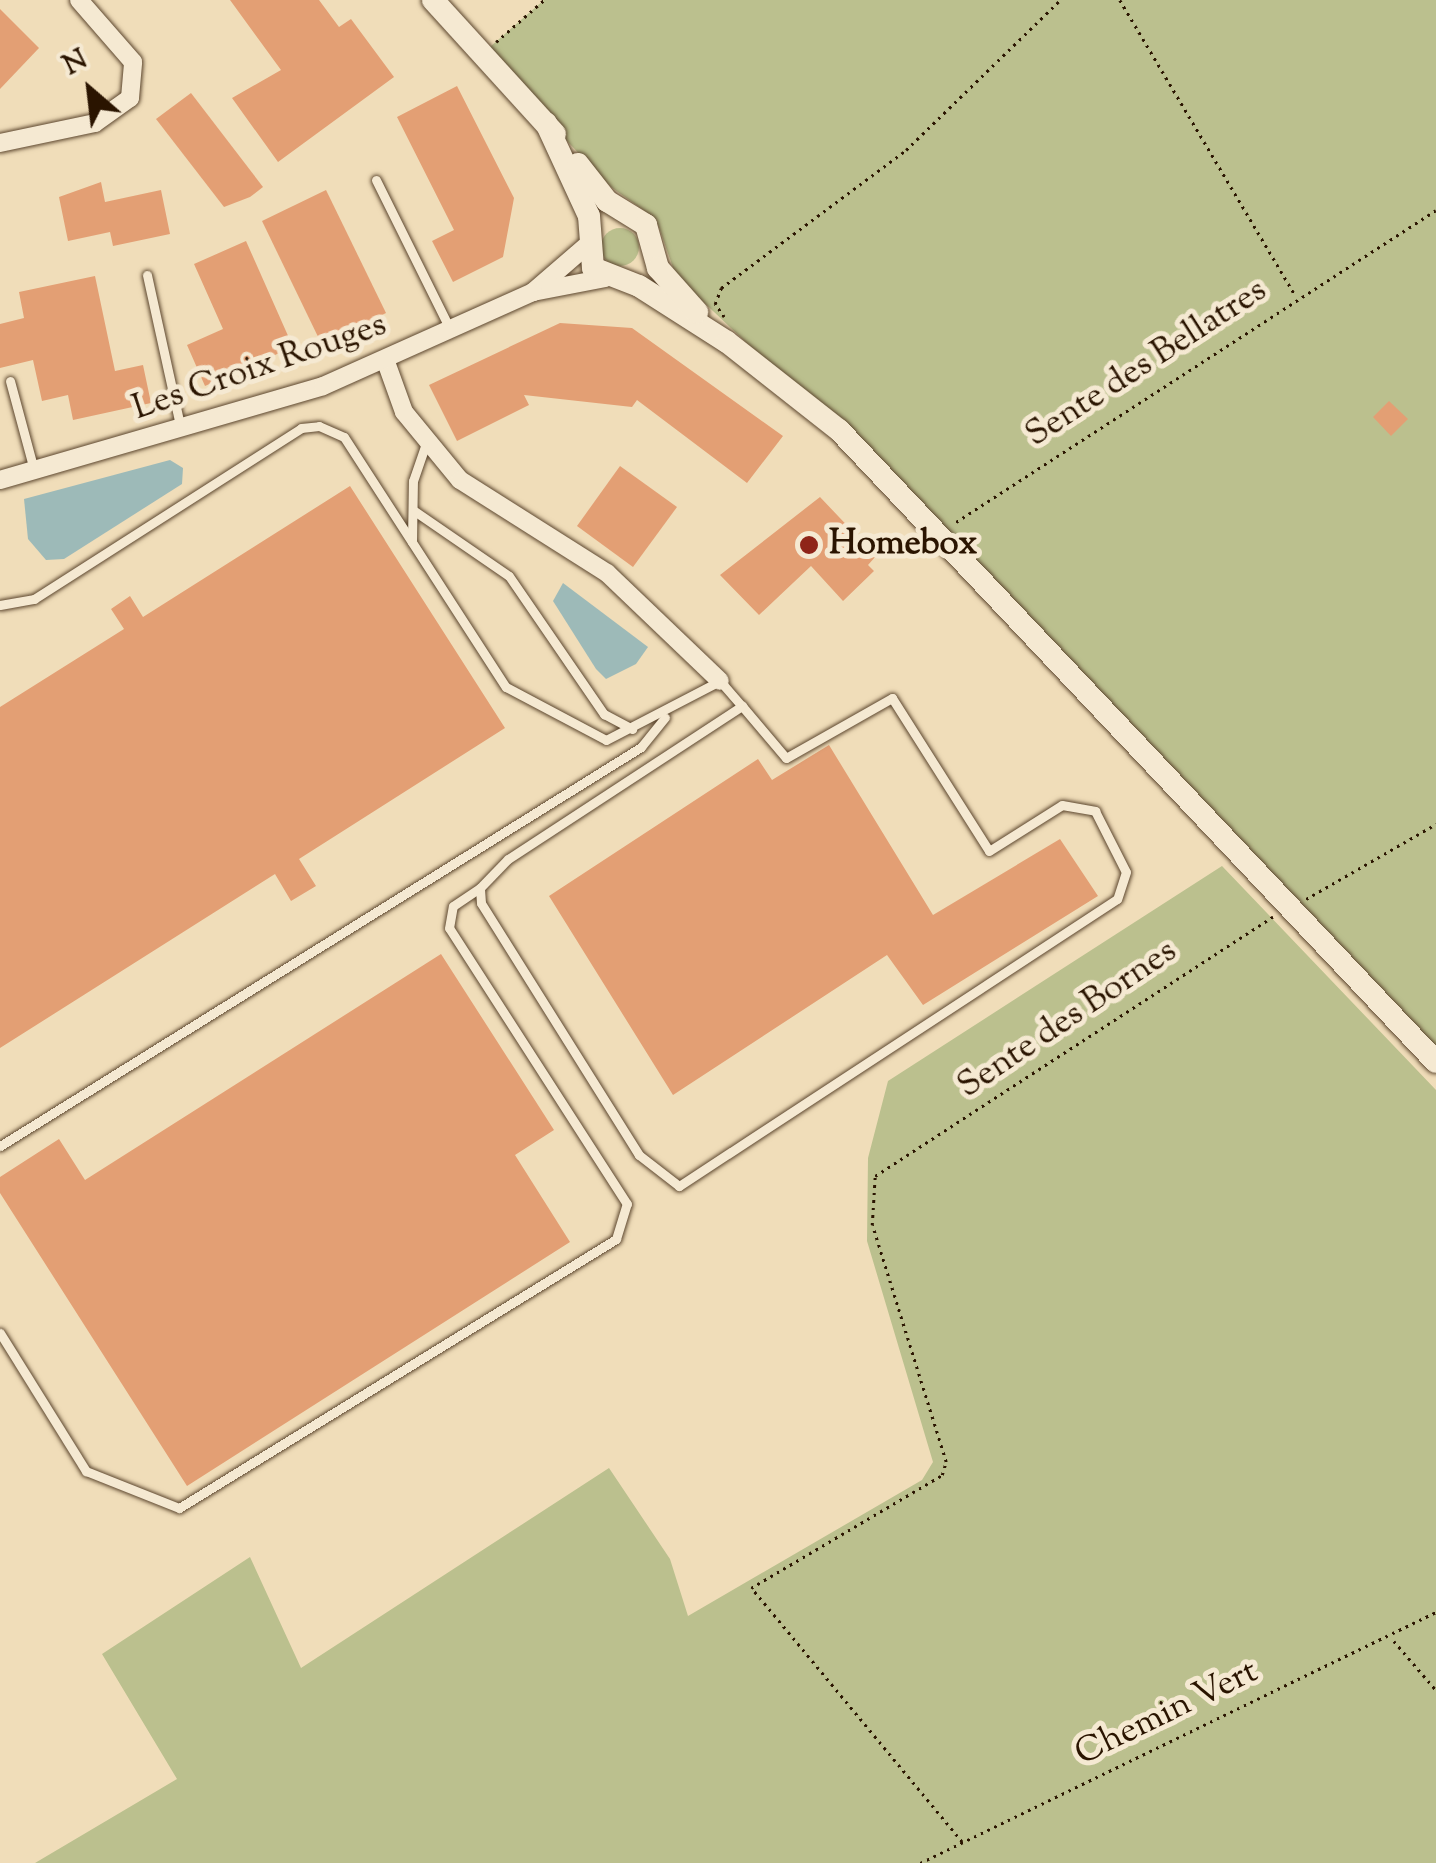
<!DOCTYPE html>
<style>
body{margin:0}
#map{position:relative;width:1436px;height:1863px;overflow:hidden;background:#f0ddb9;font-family:"Sorts Mill Goudy",serif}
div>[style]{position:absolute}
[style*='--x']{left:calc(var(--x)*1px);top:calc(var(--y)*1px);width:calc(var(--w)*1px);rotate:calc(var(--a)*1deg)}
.green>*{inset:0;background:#bbc08e}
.round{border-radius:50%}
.water>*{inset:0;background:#9dbab8}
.building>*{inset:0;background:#e39f74}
.path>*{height:2.5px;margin-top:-1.25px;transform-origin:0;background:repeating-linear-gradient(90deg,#2a1400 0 2.5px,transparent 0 7.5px)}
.roads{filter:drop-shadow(0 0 2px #5c462e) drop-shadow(0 0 2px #5c462e)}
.service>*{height:9px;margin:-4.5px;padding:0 4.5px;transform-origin:4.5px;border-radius:4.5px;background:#f5e9d2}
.minor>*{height:18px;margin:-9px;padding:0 9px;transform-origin:9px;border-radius:9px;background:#f5e9d2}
.tertiary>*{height:22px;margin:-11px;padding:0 11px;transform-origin:11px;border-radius:11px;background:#f5e9d2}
.dots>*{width:28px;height:28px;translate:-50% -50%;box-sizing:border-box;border:5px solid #f5e9d2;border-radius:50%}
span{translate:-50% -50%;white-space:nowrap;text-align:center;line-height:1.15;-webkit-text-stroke:10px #f5e9d2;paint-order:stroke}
.street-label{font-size:35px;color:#2a1400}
.poi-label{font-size:35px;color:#2a1400;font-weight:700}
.left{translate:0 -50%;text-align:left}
.north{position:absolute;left:40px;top:40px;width:100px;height:100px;-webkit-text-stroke:8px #f5e9d2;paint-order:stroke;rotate:332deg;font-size:28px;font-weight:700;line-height:40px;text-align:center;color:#2a1400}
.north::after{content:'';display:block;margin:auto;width:35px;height:45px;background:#2a1400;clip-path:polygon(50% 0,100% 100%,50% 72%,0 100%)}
</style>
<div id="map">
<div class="green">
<div style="clip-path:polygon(544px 0,1436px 0,1436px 1062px,839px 430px,676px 276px,656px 219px,611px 187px,483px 53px)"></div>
<div class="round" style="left:601px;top:228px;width:38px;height:38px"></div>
<div style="clip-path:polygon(1222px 866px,1436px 1090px,1436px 1863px,35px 1863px,177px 1779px,102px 1654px,250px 1557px,301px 1668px,609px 1468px,670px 1559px,688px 1616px,922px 1480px,933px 1462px,867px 1241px,868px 1158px,888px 1081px)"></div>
</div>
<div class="water">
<div style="clip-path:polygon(170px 460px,183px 468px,182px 484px,64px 559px,46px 560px,28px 539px,24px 499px)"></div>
<div style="clip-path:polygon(563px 583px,648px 647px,636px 664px,606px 679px,596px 669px,553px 601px)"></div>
</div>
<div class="building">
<div style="clip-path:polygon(230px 0,319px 0,339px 27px,351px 19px,394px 77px,278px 162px,232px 98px,281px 70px)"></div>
<div style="clip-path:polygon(0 9px,39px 48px,0 89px)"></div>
<div style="clip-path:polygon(457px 86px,514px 198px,503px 257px,453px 282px,432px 241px,454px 230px,397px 117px)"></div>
<div style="clip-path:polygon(191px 93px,263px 187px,250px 197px,224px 207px,156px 119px)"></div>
<div style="clip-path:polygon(101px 182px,105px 202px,161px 190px,170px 234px,113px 246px,110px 232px,68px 241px,59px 197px)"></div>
<div style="clip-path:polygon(326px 190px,386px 313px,322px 345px,262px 221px)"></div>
<div style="clip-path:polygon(246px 241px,293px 347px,205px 386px,187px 345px,223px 329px,194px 264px)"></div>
<div style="clip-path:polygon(95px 276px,115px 371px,143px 365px,151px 403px,73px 420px,68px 395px,42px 401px,33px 360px,0 368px,0 324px,24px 318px,19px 292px)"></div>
<div style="clip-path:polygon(560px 323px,632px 328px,783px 436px,747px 483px,637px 400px,632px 407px,524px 395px,529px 405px,457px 441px,429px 385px)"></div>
<div style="clip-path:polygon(1389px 401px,1408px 419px,1391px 436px,1373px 417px)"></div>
<div style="clip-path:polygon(620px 466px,677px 507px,633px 567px,577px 526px)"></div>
<div style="clip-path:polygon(350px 486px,505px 728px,299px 859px,316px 886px,291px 901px,275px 874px,0 1048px,0 707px,124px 629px,111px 609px,130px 596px,143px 617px)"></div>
<div style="clip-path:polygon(820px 497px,876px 556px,868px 565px,874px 571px,843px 601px,811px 566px,759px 615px,720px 575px)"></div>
<div style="clip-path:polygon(829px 745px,933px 915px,1060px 839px,1098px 896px,923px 1005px,887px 955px,673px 1095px,549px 896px,758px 759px,772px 780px)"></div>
<div style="clip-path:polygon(441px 954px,554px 1130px,515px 1155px,570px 1242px,187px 1486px,0 1193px,0 1177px,59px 1139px,85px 1180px)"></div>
</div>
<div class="path">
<div style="--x:1120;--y:0;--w:344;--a:59.3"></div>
<div style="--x:496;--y:42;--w:64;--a:-41.2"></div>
<div style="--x:724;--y:317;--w:16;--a:-125"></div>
<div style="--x:715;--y:304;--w:17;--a:-69"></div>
<div style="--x:721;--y:288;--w:231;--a:-36.7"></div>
<div style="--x:906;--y:150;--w:215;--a:-44.2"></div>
<div style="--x:956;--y:522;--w:572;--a:-33.02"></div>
<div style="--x:1306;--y:899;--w:150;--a:-30"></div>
<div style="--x:1394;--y:1641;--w:65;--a:49.4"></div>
<div style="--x:962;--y:1842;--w:330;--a:-129.7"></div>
<div style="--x:751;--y:1588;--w:222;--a:-30.6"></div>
<div style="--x:942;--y:1475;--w:14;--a:-73"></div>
<div style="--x:946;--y:1462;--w:248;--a:-107.3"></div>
<div style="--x:872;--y:1225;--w:49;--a:-86.5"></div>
<div style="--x:875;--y:1176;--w:475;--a:-33.1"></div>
<div style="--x:920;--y:1863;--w:574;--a:-25.94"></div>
</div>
<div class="roads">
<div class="service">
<div style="--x:376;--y:180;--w:166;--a:63.6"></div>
<div style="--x:147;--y:275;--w:159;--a:77.6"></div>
<div style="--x:10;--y:381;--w:92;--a:74.9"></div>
<div style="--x:413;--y:510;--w:116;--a:34.5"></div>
<div style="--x:509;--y:576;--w:168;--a:55.5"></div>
<div style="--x:604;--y:714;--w:32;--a:28"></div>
<div style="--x:412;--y:542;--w:61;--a:-89.1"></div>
<div style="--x:413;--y:481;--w:39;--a:-71"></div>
<div style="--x:0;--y:605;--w:35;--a:-10"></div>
<div style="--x:34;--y:599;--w:317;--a:-32.6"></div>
<div style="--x:301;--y:428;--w:18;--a:-6"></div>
<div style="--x:319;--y:426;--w:27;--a:24"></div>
<div style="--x:344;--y:437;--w:298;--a:57.1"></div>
<div style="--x:506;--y:687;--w:113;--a:27.9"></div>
<div style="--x:606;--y:740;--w:128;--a:-27.4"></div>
<div style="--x:720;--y:681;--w:33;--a:49"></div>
<div style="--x:742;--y:706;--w:68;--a:49.8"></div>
<div style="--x:786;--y:758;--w:122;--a:-29.5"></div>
<div style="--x:892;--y:698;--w:181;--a:57.6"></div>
<div style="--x:989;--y:851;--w:86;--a:-32.2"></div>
<div style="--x:1062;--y:805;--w:34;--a:10"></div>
<div style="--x:1095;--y:811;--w:68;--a:63.1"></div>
<div style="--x:1126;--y:872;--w:28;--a:108"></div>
<div style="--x:1117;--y:899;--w:524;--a:146.77"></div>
<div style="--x:679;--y:1186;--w:51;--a:-142.2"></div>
<div style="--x:639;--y:1155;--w:297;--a:-122.1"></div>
<div style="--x:481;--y:903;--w:15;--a:-94"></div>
<div style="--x:480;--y:888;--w:40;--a:-46"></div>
<div style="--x:508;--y:859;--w:280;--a:-33.2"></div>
<div style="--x:0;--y:1146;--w:755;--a:-31.9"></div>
<div style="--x:641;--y:747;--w:38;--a:-51"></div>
<div style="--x:0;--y:1333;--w:163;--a:58.1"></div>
<div style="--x:86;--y:1471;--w:100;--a:21.7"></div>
<div style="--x:179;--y:1508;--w:513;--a:-31.61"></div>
<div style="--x:616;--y:1239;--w:37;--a:-73"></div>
<div style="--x:627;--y:1204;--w:328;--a:-122.8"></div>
<div style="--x:449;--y:928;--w:22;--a:-80"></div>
<div style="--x:453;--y:906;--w:32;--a:-34"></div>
</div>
<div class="minor">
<div style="--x:0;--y:143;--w:97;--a:-11.9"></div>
<div style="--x:95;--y:123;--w:43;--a:-35.5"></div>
<div style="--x:130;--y:98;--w:36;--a:-85"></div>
<div style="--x:133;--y:62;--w:82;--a:-131.1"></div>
<div style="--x:585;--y:247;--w:69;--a:139.1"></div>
<div style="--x:533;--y:292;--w:74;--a:-10.9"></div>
<div style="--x:386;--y:362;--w:53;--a:70.2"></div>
<div style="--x:404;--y:412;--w:88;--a:50.5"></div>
<div style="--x:460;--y:480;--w:174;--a:32.3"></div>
<div style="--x:607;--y:573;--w:156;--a:43.7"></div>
<div style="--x:0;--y:480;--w:336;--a:-16.2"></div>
<div style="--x:323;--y:386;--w:230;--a:-24.1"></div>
</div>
<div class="tertiary">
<div style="--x:433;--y:0;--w:181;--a:47.7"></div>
<div style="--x:546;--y:123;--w:102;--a:65.2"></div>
<div style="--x:589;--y:216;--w:52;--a:85.6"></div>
<div style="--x:593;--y:268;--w:49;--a:21.4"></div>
<div style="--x:639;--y:286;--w:104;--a:32.5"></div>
<div style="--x:727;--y:342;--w:142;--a:38.2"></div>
<div style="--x:839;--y:430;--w:869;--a:46.63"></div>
<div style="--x:578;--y:164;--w:47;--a:51.9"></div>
<div style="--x:607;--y:201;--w:46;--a:31.6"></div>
<div style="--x:646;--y:225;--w:45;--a:74.4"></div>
<div style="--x:658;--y:268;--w:59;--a:48.4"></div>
</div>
</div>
<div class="dots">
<div style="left:809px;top:545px;background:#8f2418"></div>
</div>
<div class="street-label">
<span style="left:1147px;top:364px;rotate:-33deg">Sente des Bellatres</span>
<span style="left:260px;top:368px;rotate:-19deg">Les Croix Rouges</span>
<span style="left:1068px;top:1020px;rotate:-34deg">Sente des Bornes</span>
<span style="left:1167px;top:1714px;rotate:-26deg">Chemin Vert</span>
</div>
<div class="poi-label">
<span class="left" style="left:829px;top:545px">Homebox</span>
</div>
<div class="north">N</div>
</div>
